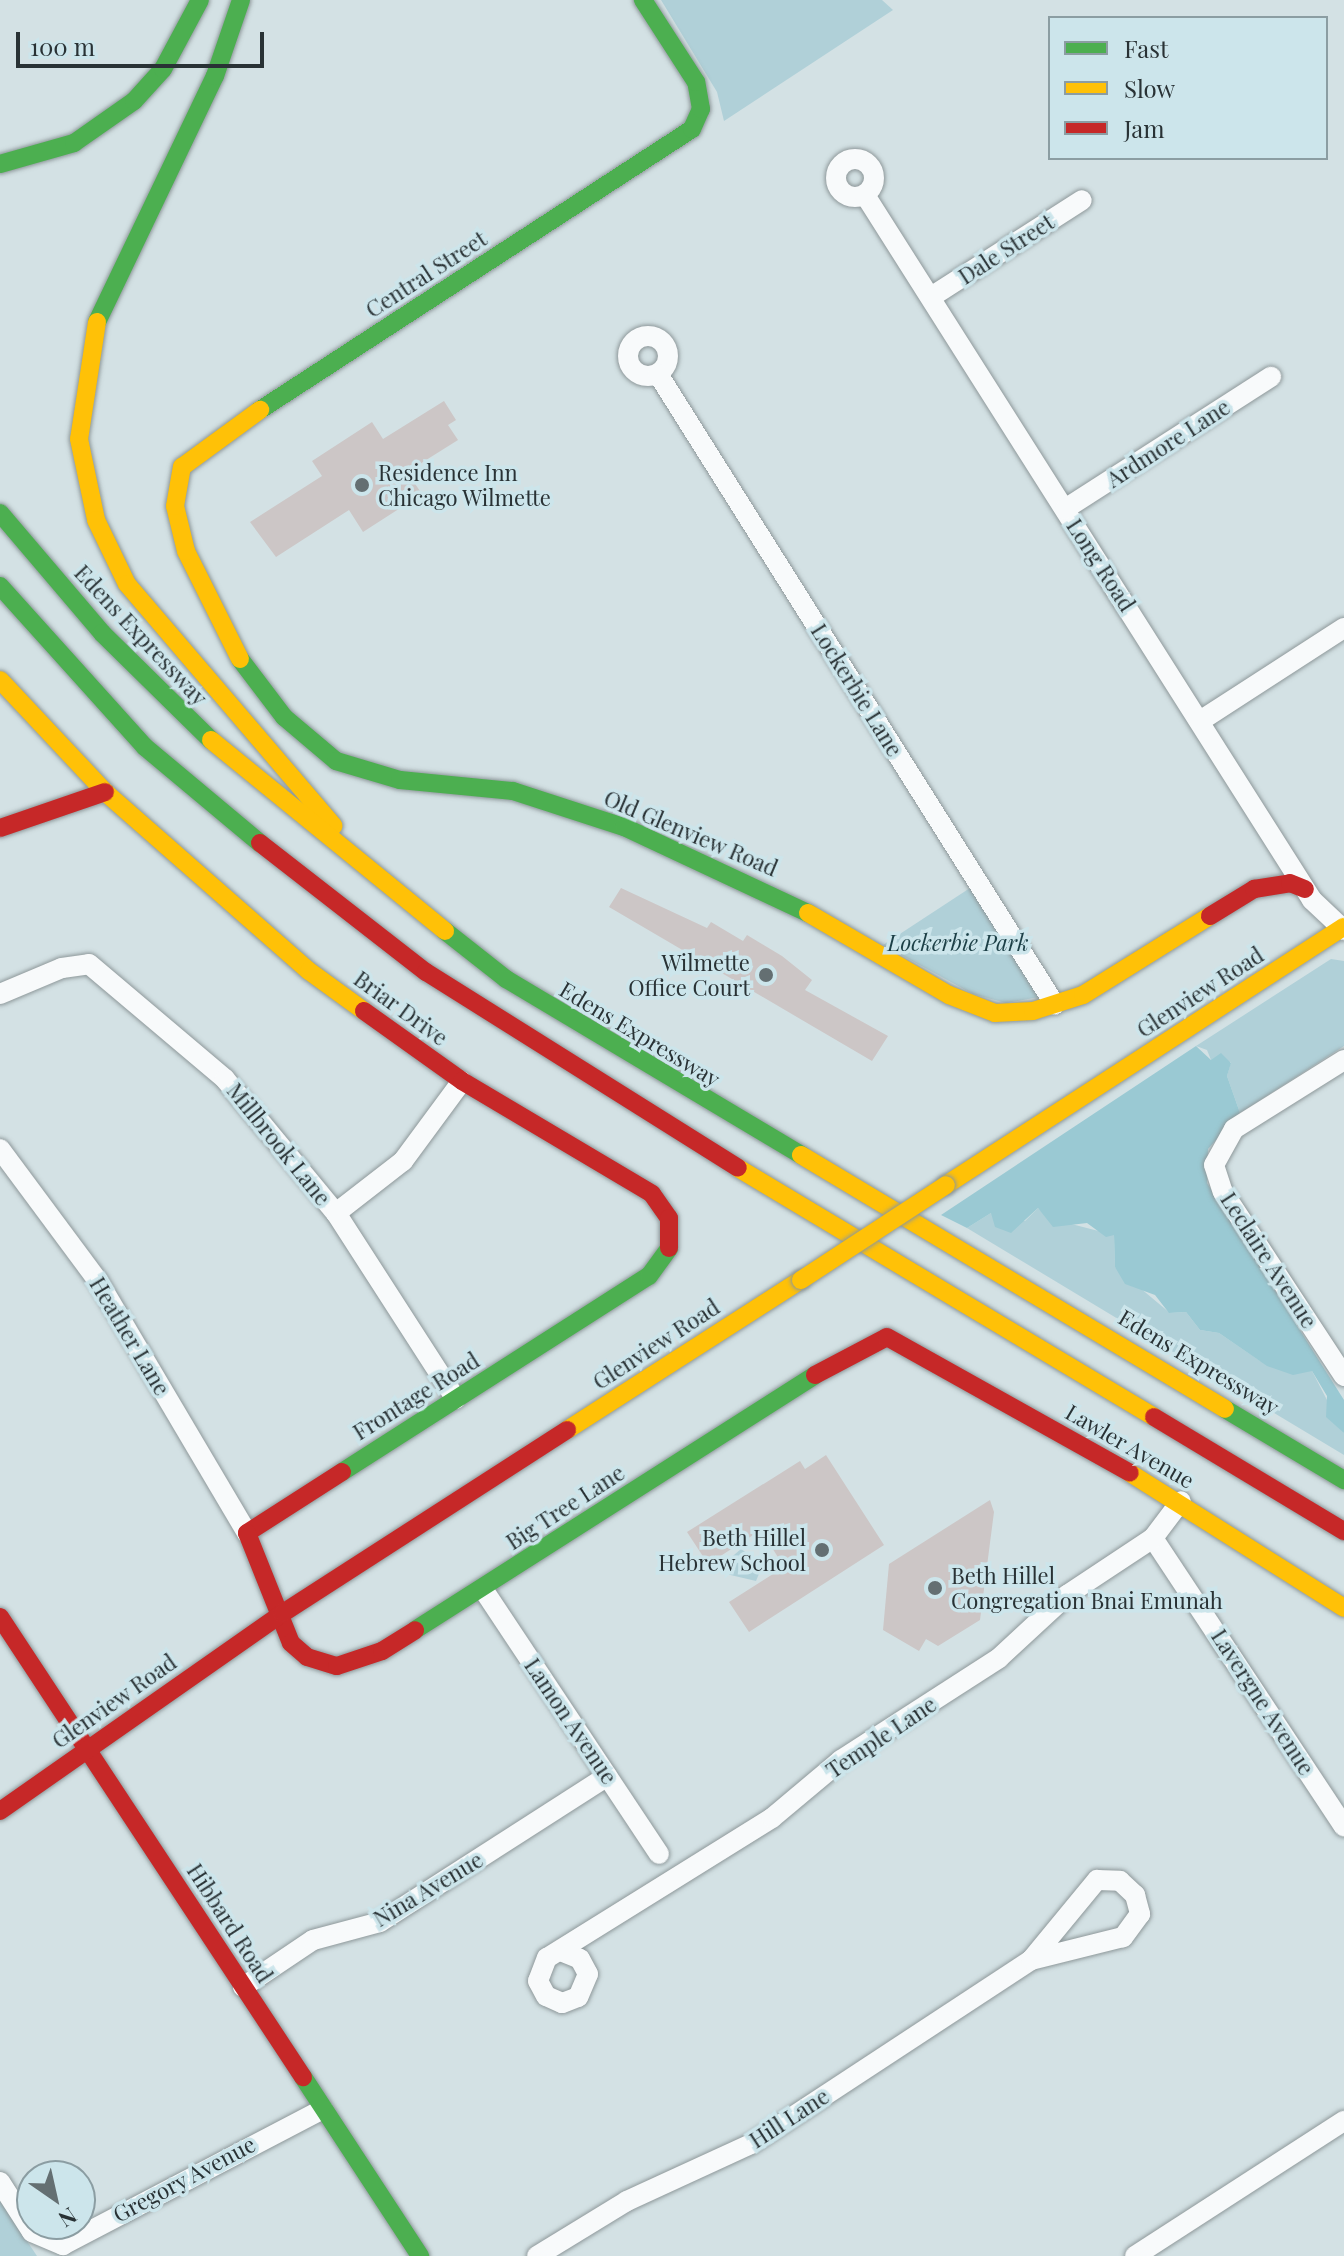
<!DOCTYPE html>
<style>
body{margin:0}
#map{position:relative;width:1344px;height:2256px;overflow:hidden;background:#d3e1e4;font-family:"Playfair Display",serif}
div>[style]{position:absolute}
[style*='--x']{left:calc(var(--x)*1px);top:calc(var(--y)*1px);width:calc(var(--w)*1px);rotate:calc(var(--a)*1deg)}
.green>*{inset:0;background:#b0d0d8}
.forest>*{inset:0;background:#9ac9d3}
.building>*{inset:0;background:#ccc6c6}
.roads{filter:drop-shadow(0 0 2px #8e989a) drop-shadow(0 0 2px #8e989a)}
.street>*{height:20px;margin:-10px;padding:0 10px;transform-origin:10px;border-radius:10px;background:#f8fafb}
.street>.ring{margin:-10px;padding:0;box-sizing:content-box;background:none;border:20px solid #f8fafb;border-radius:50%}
.fast>*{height:18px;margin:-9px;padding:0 9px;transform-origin:9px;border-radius:9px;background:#4caf50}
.slow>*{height:18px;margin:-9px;padding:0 9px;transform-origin:9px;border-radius:9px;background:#ffc107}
.jam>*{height:18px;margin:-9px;padding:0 9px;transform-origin:9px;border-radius:9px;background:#c62828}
.bridges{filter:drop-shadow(0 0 2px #8e989a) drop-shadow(0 0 2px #8e989a)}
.slow-bridge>*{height:18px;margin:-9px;padding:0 9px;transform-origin:9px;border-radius:9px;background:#ffc107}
.dots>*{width:22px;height:22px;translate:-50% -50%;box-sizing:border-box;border:4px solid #cce5eb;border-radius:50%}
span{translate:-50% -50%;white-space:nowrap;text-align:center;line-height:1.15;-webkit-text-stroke:7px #cce5eb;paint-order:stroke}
.street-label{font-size:22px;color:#293235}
.poi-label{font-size:22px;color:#293235}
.left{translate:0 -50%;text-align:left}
.right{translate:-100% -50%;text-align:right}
.park-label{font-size:22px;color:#1c3f46;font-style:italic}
.legend{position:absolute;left:1048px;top:16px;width:280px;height:144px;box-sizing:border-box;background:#cce5eb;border:2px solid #8b9da2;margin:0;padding:10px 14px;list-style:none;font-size:24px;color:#293235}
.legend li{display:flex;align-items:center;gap:16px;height:40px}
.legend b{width:40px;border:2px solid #8b9da2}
.north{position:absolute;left:16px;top:2160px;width:80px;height:80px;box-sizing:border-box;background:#cce5eb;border:2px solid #8b9da2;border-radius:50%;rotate:146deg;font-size:22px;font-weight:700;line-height:32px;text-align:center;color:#293235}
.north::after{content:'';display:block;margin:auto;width:28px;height:36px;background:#646f72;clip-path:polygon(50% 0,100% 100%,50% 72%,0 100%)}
.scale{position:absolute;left:16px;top:32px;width:248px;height:36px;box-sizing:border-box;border:4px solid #293235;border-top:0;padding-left:10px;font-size:24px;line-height:28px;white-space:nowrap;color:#293235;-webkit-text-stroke:6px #cce5eb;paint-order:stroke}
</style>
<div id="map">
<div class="green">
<div style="clip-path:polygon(661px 0,882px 0,893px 10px,724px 121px,717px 92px)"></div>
<div style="clip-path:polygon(970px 888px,1039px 997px,1006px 1003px,973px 994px,883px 945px)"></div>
<div style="clip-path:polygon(1331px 959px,1344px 961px,1344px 1046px,1240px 1113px,1227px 1076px,1231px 1062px,1211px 1060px,1207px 1050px,1196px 1046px)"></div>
<div style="clip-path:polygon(1038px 1208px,1048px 1218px,1114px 1235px,1115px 1267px,1170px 1313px,1186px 1312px,1200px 1330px,1219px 1333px,1260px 1361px,1312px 1371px,1344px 1433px,1344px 1455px,967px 1228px,991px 1213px,1025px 1221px)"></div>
<div style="clip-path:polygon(741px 1549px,763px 1564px,756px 1581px,722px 1573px,721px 1566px)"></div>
<div style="clip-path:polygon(0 2201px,37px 2256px,0 2256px)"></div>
</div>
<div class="forest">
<div style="clip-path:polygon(1196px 1046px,1211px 1060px,1221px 1053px,1231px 1063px,1227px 1076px,1240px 1113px,1208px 1149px,1207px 1183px,1344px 1400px,1344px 1433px,1326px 1417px,1327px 1396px,1312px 1371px,1293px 1375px,1267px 1366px,1219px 1333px,1200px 1330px,1186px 1312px,1169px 1313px,1155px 1295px,1125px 1284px,1115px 1267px,1114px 1235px,1106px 1237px,1087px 1223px,1053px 1227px,1038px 1208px,1011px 1233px,995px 1227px,991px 1213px,967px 1228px,941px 1215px)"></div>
</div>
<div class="building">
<div style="clip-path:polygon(444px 401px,456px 420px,448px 425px,458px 440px,407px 472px,422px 494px,363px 532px,349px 510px,276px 557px,250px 522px,322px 476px,312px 461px,372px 422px,383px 439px)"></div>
<div style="clip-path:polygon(621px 888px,707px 928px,711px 922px,743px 941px,747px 935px,782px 956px,812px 980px,805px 990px,888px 1036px,872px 1061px,609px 907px)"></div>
<div style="clip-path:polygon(826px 1455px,884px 1545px,749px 1632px,729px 1602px,784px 1567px,761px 1530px,708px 1564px,687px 1532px,800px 1461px,805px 1469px)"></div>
<div style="clip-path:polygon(990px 1500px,994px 1512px,980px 1620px,938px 1646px,926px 1639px,919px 1651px,883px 1630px,889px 1564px)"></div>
</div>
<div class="roads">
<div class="street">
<div class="ring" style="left:836px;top:159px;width:18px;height:18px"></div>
<div style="--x:865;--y:195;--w:835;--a:57.62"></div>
<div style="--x:1312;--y:900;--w:44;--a:43.2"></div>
<div style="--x:931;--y:297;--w:179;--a:-32.7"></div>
<div class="ring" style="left:628px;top:336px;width:20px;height:20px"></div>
<div style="--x:658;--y:374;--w:745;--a:57.82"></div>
<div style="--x:1065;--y:509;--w:245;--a:-32.7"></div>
<div style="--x:1200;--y:721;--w:171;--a:-32.9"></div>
<div style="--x:0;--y:994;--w:67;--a:-22.8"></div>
<div style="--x:62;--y:968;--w:27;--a:-8"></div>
<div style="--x:89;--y:964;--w:178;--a:40.2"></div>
<div style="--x:225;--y:1079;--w:174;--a:50.4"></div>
<div style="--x:336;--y:1213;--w:221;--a:57.2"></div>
<div style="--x:1344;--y:1060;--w:130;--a:147.9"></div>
<div style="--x:1234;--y:1129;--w:41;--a:119.1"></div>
<div style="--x:1214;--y:1165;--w:28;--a:72"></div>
<div style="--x:1223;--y:1192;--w:220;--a:56.7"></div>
<div style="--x:0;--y:1149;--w:164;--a:53.4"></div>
<div style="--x:98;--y:1281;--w:293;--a:59.4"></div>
<div style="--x:336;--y:1213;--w:85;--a:-37.8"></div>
<div style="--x:403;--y:1161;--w:99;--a:-53.6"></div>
<div style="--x:1153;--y:1538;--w:346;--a:56.5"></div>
<div style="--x:483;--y:1589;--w:318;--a:56.4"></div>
<div style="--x:563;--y:1952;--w:18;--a:22"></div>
<div style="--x:580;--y:1959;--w:17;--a:62"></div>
<div style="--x:588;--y:1974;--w:25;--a:113"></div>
<div style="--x:578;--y:1997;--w:17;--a:159"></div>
<div style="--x:562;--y:2003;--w:17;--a:-156"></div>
<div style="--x:546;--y:1996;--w:17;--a:-118"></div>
<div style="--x:538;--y:1981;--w:25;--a:-69"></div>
<div style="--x:547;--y:1958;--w:265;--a:-31.9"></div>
<div style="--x:772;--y:1818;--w:90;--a:-40"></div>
<div style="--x:841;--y:1760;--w:188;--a:-32.8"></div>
<div style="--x:999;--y:1658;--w:93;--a:-42.8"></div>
<div style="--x:1067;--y:1595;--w:103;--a:-33.5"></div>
<div style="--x:1153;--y:1538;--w:46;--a:-52.9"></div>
<div style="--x:243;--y:1987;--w:84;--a:-33.9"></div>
<div style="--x:313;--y:1940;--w:69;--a:-15"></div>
<div style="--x:380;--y:1922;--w:270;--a:-32.7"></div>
<div style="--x:0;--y:2182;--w:59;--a:57.4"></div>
<div style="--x:32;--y:2232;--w:34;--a:23"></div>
<div style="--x:63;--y:2245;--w:293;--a:-27.6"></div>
<div style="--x:537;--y:2256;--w:105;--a:-31.4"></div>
<div style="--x:627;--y:2201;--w:136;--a:-24.7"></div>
<div style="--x:751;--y:2144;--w:335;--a:-33.3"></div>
<div style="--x:1031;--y:1960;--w:104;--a:-50.5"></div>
<div style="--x:1097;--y:1880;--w:23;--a:2"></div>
<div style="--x:1120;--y:1881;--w:21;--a:43"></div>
<div style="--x:1135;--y:1895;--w:20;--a:75"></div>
<div style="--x:1140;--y:1914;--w:29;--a:126"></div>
<div style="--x:1123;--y:1937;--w:95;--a:166"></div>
<div style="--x:1135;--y:2256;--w:249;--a:-32.9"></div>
</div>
<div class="fast">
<div style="--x:0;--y:164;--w:77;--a:-15.8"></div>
<div style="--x:74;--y:143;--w:73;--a:-35"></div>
<div style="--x:134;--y:101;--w:43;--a:-47.8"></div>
<div style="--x:163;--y:69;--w:78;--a:-61.8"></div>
<div style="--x:97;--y:322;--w:273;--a:-64.4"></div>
<div style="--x:215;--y:76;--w:80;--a:-71.1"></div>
<div style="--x:260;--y:410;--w:515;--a:-33.04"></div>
<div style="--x:692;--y:129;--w:22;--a:-66"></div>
<div style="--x:701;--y:109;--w:27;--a:-100"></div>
<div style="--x:696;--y:82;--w:98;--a:-122.9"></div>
<div style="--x:0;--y:513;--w:157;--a:49.6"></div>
<div style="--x:102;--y:633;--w:153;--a:44.5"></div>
<div style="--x:0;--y:586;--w:217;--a:48"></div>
<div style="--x:145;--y:747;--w:150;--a:39.9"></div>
<div style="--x:240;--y:659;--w:73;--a:52.8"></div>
<div style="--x:284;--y:717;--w:68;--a:40.2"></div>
<div style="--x:336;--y:761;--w:67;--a:16.5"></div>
<div style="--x:400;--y:780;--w:114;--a:5.6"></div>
<div style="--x:513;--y:791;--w:117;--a:18"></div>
<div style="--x:624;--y:827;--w:203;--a:25.1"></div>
<div style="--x:445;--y:931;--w:78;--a:38.2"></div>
<div style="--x:506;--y:979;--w:344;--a:30.8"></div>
<div style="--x:1225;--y:1409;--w:139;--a:30.8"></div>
<div style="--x:342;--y:1472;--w:364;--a:-32.6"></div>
<div style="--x:649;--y:1276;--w:34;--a:-54"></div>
<div style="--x:415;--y:1630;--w:474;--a:-32.5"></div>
<div style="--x:303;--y:2077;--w:214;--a:56.8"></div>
</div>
<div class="slow">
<div style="--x:97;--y:322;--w:118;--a:98.7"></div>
<div style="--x:79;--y:439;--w:83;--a:78.1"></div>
<div style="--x:96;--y:520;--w:71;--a:64.2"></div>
<div style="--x:127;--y:584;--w:318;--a:49.5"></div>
<div style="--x:240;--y:659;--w:121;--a:-116.6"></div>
<div style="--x:186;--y:551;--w:46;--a:-103.7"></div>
<div style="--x:175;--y:506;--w:40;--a:-80"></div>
<div style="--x:182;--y:467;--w:97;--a:-36.2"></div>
<div style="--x:0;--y:680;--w:154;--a:46.8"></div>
<div style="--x:105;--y:792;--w:271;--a:41.3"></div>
<div style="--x:309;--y:971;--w:68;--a:36"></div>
<div style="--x:211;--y:740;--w:302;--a:39.2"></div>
<div style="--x:808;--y:913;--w:163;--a:30.2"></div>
<div style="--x:949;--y:995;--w:49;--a:21.4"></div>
<div style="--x:995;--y:1013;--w:38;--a:-3"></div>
<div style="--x:1033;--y:1011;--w:52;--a:-17.7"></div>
<div style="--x:1083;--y:995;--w:150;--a:-31.9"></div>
<div style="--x:801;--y:1155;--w:494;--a:30.9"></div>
<div style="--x:738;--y:1168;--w:485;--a:30.9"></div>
<div style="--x:946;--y:1185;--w:474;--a:-33"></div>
<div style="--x:567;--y:1430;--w:278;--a:-32.7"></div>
<div style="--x:1130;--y:1473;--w:253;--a:32.2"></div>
</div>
<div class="jam">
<div style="--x:0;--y:828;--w:111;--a:-18.9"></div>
<div style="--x:260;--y:843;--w:210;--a:37.9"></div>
<div style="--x:426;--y:972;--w:368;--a:32.1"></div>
<div style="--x:1210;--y:916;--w:52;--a:-31.5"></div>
<div style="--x:1254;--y:889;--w:36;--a:-9"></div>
<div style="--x:1290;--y:883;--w:16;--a:22"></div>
<div style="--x:364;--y:1011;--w:120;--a:35.5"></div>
<div style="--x:462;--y:1081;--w:221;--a:30.7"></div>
<div style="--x:652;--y:1194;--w:29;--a:55"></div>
<div style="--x:669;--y:1218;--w:30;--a:90"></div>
<div style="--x:815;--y:1375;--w:81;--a:-27.8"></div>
<div style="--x:887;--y:1337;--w:278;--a:29.2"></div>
<div style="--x:1154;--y:1417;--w:222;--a:31"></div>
<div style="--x:342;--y:1472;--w:113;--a:147.3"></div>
<div style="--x:247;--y:1533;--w:118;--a:68.2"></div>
<div style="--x:291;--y:1643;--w:21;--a:41"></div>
<div style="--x:307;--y:1657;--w:31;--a:17"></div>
<div style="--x:337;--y:1666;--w:47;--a:-18.4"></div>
<div style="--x:382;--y:1651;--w:39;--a:-32"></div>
<div style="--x:0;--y:1617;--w:551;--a:56.63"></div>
<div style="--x:0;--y:1811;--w:345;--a:-35"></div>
<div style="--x:283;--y:1613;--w:338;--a:-32.8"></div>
</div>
</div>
<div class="bridges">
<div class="slow-bridge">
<div style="--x:801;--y:1280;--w:173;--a:-33.2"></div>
</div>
</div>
<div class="dots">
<div style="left:362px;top:485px;background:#646f72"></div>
<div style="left:766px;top:975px;background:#646f72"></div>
<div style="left:822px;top:1550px;background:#646f72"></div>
<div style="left:935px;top:1588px;background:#646f72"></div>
</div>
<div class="street-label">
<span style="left:1006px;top:249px;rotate:-33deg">Dale Street</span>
<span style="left:426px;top:274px;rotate:-33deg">Central Street</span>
<span style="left:1168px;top:443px;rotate:-33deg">Ardmore Lane</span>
<span style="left:1101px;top:565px;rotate:57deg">Long Road</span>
<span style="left:141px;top:635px;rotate:47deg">Edens Expressway</span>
<span style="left:857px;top:690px;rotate:58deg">Lockerbie Lane</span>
<span style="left:691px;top:833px;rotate:23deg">Old Glenview Road</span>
<span style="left:1200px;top:992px;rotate:-33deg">Glenview Road</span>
<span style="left:401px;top:1008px;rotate:36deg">Briar Drive</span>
<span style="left:640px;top:1034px;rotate:31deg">Edens Expressway</span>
<span style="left:279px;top:1144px;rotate:51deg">Millbrook Lane</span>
<span style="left:1269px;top:1260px;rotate:57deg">Leclaire Avenue</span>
<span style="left:130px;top:1336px;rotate:59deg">Heather Lane</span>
<span style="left:656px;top:1344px;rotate:-33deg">Glenview Road</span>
<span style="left:1199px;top:1362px;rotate:31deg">Edens Expressway</span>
<span style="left:416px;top:1396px;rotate:-32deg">Frontage Road</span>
<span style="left:1130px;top:1446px;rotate:30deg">Lawler Avenue</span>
<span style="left:565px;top:1507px;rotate:-33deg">Big Tree Lane</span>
<span style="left:114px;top:1701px;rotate:-35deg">Glenview Road</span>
<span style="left:1263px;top:1702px;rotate:57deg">Lavergne Avenue</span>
<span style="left:571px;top:1721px;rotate:56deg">Lamon Avenue</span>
<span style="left:881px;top:1737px;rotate:-34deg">Temple Lane</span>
<span style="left:428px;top:1889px;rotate:-31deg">Nina Avenue</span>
<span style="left:230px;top:1923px;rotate:57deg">Hibbard Road</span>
<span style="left:789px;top:2118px;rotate:-33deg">Hill Lane</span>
<span style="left:184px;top:2179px;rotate:-28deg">Gregory Avenue</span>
</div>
<div class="poi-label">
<span class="left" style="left:378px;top:485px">Residence Inn<br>Chicago Wilmette</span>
<span class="right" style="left:750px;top:975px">Wilmette<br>Office Court</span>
<span class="right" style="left:806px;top:1550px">Beth Hillel<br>Hebrew School</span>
<span class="left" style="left:951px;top:1588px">Beth Hillel<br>Congregation Bnai Emunah</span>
</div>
<div class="park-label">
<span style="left:958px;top:943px">Lockerbie Park</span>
</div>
<ul class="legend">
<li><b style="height:10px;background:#4caf50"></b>Fast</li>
<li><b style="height:10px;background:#ffc107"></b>Slow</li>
<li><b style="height:10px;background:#c62828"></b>Jam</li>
</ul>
<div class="north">N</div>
<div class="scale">100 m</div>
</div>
